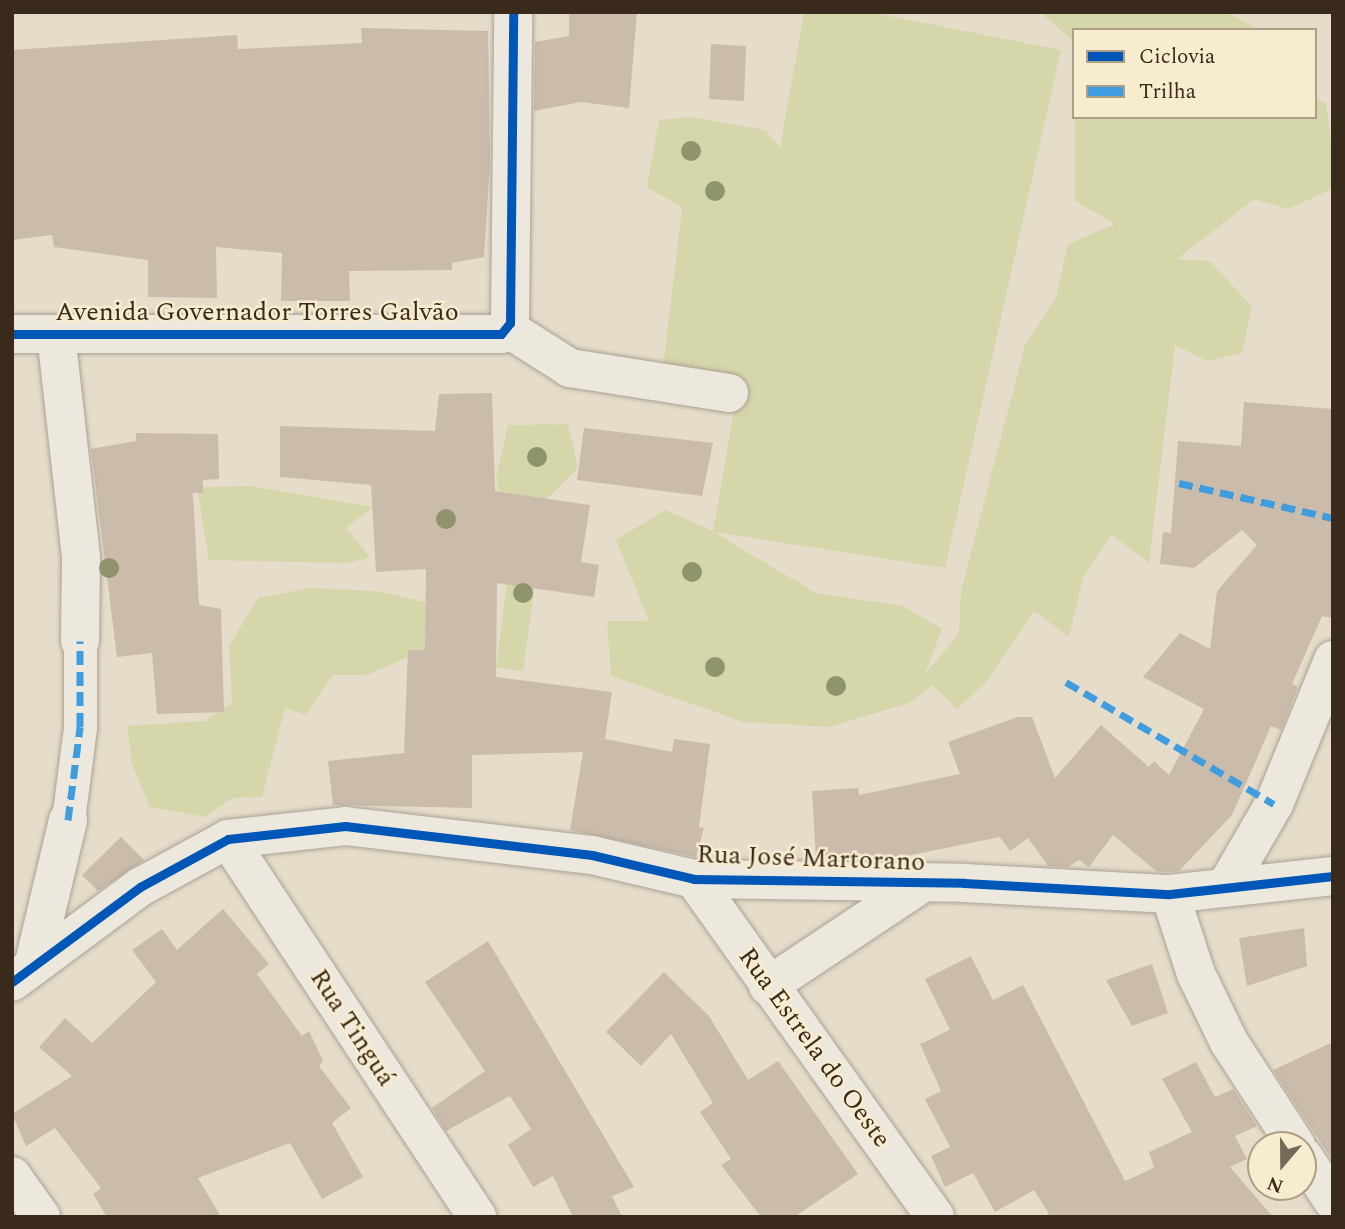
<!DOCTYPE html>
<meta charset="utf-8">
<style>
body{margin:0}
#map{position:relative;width:1345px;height:1229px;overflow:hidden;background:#e5ddca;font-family:Spectral,serif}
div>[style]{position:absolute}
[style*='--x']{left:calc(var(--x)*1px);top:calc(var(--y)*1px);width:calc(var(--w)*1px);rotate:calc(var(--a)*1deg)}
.green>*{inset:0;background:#d6d6ab}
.building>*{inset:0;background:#cabbab}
.roads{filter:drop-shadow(0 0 2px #aaa294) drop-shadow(0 0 2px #aaa294)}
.pedestrian>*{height:33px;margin:-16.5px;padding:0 16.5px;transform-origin:16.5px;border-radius:16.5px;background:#ede8dd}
.minor>*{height:38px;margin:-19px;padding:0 19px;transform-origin:19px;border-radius:19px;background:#ede8dd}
.quiet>*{height:7px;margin-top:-3.5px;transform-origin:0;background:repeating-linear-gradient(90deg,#3e9cdf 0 14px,transparent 0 21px)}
.cycleway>*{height:9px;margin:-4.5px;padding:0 4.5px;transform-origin:4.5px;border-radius:4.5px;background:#0057b8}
.trees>*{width:20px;height:20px;margin:-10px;border-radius:50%;background:#90946c}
span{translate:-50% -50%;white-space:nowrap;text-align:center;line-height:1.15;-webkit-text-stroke:5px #f8eccf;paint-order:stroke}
.street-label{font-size:26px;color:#392a1b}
.frame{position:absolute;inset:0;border:14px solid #392a1b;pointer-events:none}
.legend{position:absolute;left:1072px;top:28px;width:245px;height:91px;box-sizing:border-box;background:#f8eccf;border:2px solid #ac9e87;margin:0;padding:9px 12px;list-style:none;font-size:21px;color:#392a1b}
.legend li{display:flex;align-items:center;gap:14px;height:35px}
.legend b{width:35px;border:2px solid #ac9e87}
.north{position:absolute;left:1247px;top:1131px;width:70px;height:70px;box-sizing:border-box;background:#f8eccf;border:2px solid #ac9e87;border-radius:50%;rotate:200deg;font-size:19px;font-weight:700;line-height:28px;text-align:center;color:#392a1b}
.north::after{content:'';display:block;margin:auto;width:24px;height:32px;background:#756958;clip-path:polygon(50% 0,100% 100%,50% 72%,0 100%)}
</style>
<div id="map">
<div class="green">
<div style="clip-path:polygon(804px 12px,869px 12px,1061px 50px,945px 568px,714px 532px,816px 593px,903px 606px,942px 629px,925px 674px,959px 634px,961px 591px,1025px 345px,1056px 297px,1068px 244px,1115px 224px,1075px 201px,1075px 117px,1315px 117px,1315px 96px,1326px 104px,1333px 155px,1333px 188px,1289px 209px,1254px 199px,1177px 259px,1210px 261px,1252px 307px,1242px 353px,1207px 361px,1175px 345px,1149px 563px,1111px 534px,1083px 578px,1069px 637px,1034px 611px,985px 683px,957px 709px,932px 685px,909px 703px,829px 727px,744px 722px,611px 676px,607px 621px,649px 621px,616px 540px,665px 510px,713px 531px,738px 388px,662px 376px,682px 208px,647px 187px,659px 120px,691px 117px,765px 130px,780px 148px)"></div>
<div style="clip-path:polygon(1040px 12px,1227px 12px,1259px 30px,1074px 30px,1074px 42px)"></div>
<div style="clip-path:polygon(568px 424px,578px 468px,547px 499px,523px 671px,496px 668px,509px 566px,508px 523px,496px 478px,508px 425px)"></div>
<div style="clip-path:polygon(251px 486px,373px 507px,346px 528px,370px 557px,347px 563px,209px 560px,197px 487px)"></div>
<div style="clip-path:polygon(310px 588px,378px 591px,428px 603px,427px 649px,367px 675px,333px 675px,306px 715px,285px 708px,262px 797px,232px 798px,205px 817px,150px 807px,132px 764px,127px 726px,205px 721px,232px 703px,229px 646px,258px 598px)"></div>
</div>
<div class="building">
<div style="clip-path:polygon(569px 12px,637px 12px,629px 108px,581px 102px,534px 111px,535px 42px,569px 36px)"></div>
<div style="clip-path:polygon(361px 28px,488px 31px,490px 161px,484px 257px,452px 263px,452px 270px,349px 271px,350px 301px,281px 301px,282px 253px,216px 247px,217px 298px,148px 297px,148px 260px,54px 247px,52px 235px,12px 240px,12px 50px,237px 35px,238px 49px,362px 43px)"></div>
<div style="clip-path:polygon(711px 44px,746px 46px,744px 101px,709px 99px)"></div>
<div style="clip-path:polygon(492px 393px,495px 491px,590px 505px,581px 562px,599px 565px,594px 597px,497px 583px,496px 677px,612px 692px,605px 739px,672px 752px,674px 739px,710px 744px,699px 827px,704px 828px,696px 857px,570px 830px,583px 752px,472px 755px,472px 808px,333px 805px,328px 761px,404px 753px,408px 650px,425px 650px,426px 569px,376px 572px,371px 485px,280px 477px,280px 426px,435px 431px,439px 394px)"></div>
<div style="clip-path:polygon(1244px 402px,1333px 409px,1333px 618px,1322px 616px,1292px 684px,1298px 687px,1281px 730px,1271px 726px,1232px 815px,1179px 871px,1169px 872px,1156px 871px,1113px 835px,1089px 867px,1079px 860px,1068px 867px,1048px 866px,1028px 838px,1010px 851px,1000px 837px,887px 860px,816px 859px,812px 791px,858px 788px,859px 795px,960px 774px,948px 742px,1018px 717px,1032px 717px,1055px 778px,1101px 725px,1149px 767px,1154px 761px,1169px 775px,1204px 709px,1143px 677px,1180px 633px,1210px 649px,1217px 591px,1257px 545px,1242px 530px,1194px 568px,1160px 564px,1163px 532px,1171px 533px,1178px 441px,1241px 446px)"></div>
<div style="clip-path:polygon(584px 428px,713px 443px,702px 496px,577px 480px)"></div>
<div style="clip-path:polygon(136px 433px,218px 434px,219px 479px,203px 480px,203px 493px,193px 493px,199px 605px,221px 609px,224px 712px,157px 714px,152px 653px,117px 657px,91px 449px,136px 441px)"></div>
<div style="clip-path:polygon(121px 837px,144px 860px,98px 891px,82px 875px)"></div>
<div style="clip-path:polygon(223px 909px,269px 964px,257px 974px,302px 1036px,309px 1031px,323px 1061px,319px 1066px,351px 1108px,332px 1123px,363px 1177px,322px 1199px,290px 1143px,198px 1178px,221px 1217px,107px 1217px,93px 1194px,101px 1188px,55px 1128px,26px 1146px,12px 1114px,72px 1076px,39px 1047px,65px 1018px,92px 1043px,156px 982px,132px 950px,162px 929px,177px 950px)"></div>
<div style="clip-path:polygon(1304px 928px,1307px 966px,1247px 986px,1239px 938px)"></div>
<div style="clip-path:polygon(488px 941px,634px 1187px,612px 1196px,622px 1217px,573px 1217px,553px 1176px,533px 1187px,508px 1145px,531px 1129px,510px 1096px,446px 1131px,432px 1108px,485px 1071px,425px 982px)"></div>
<div style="clip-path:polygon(971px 956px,993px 1000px,1023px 985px,1125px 1181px,1154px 1168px,1149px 1152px,1192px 1132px,1162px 1079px,1196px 1062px,1215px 1097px,1233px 1089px,1257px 1126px,1235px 1136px,1247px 1159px,1230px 1167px,1273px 1217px,1042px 1217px,1049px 1214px,1034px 1190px,995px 1212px,973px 1173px,945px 1187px,931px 1156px,950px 1147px,925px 1099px,941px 1091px,920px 1044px,950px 1030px,925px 979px)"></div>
<div style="clip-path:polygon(1152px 964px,1168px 1013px,1132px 1026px,1106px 980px)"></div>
<div style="clip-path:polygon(664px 972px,709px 1016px,748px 1080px,778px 1061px,858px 1174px,794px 1217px,761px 1217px,721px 1165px,731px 1159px,700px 1112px,713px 1103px,671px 1034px,641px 1066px,606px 1032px)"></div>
<div style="clip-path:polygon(1333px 1042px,1333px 1161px,1273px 1070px)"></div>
</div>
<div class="roads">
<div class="pedestrian">
<div style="--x:68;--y:820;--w:94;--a:-82.6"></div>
<div style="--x:80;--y:727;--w:86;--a:-90"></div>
</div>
<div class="minor">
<div style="--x:507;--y:328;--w:75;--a:32.4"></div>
<div style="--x:570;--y:368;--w:161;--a:8.9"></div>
<div style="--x:12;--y:334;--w:489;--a:0"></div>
<div style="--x:501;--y:334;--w:14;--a:-51"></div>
<div style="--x:510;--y:323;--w:311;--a:-89.4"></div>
<div style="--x:56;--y:334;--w:225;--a:83.6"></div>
<div style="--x:81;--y:558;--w:83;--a:90.7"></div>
<div style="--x:228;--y:839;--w:453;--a:56.6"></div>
<div style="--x:694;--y:879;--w:415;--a:54.5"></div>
<div style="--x:1227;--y:885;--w:94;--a:-59.9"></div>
<div style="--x:1274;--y:804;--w:156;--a:-67.7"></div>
<div style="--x:1170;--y:894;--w:84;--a:72"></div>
<div style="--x:1196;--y:974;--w:76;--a:64.1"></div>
<div style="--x:1229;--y:1042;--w:123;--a:57"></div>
<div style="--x:34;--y:963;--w:147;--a:-76.6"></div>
<div style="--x:12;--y:982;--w:159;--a:-36.6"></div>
<div style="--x:140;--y:887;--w:100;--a:-28.6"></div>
<div style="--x:228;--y:839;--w:118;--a:-6.3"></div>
<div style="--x:345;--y:826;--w:249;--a:6.7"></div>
<div style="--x:592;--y:855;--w:105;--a:13.2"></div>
<div style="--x:694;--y:879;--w:270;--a:0.8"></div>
<div style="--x:964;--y:883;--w:206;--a:3.1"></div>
<div style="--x:1170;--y:894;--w:164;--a:-6.3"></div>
<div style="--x:768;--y:986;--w:180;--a:-33.7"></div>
<div style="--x:1303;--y:1156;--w:54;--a:56.3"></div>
<div style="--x:12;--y:1176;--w:50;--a:54.7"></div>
</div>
</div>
<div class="quiet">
<div style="--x:1179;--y:483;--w:158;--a:12.8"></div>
<div style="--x:1066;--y:682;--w:241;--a:30.4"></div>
<div style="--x:68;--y:820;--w:94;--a:-82.6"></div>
<div style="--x:80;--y:727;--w:86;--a:-90"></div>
</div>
<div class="cycleway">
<div style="--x:12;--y:334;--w:489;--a:0"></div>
<div style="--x:501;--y:334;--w:14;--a:-51"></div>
<div style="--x:510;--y:323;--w:311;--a:-89.4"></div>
<div style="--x:12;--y:982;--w:159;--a:-36.6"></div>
<div style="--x:140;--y:887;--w:100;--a:-28.6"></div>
<div style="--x:228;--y:839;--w:118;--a:-6.3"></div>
<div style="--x:345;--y:826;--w:249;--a:6.7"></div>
<div style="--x:592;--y:855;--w:105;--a:13.2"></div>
<div style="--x:694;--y:879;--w:270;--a:0.8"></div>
<div style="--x:964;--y:883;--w:206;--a:3.1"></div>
<div style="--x:1170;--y:894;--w:164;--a:-6.3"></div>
</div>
<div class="trees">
<div style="left:691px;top:151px"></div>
<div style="left:715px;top:191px"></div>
<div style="left:537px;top:457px"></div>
<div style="left:446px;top:519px"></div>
<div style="left:109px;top:568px"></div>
<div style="left:692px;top:572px"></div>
<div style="left:523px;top:593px"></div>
<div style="left:715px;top:667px"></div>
<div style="left:836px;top:686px"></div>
</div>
<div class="street-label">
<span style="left:257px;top:313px">Avenida Governador Torres Galvão</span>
<span style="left:811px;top:859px;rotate:2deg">Rua José Martorano</span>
<span style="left:352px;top:1028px;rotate:57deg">Rua Tinguá</span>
<span style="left:814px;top:1048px;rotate:54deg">Rua Estrela do Oeste</span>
</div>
<div class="frame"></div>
<ul class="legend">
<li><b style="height:9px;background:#0057b8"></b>Ciclovia</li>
<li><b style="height:9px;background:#3e9cdf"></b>Trilha</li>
</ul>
<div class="north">N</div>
</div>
